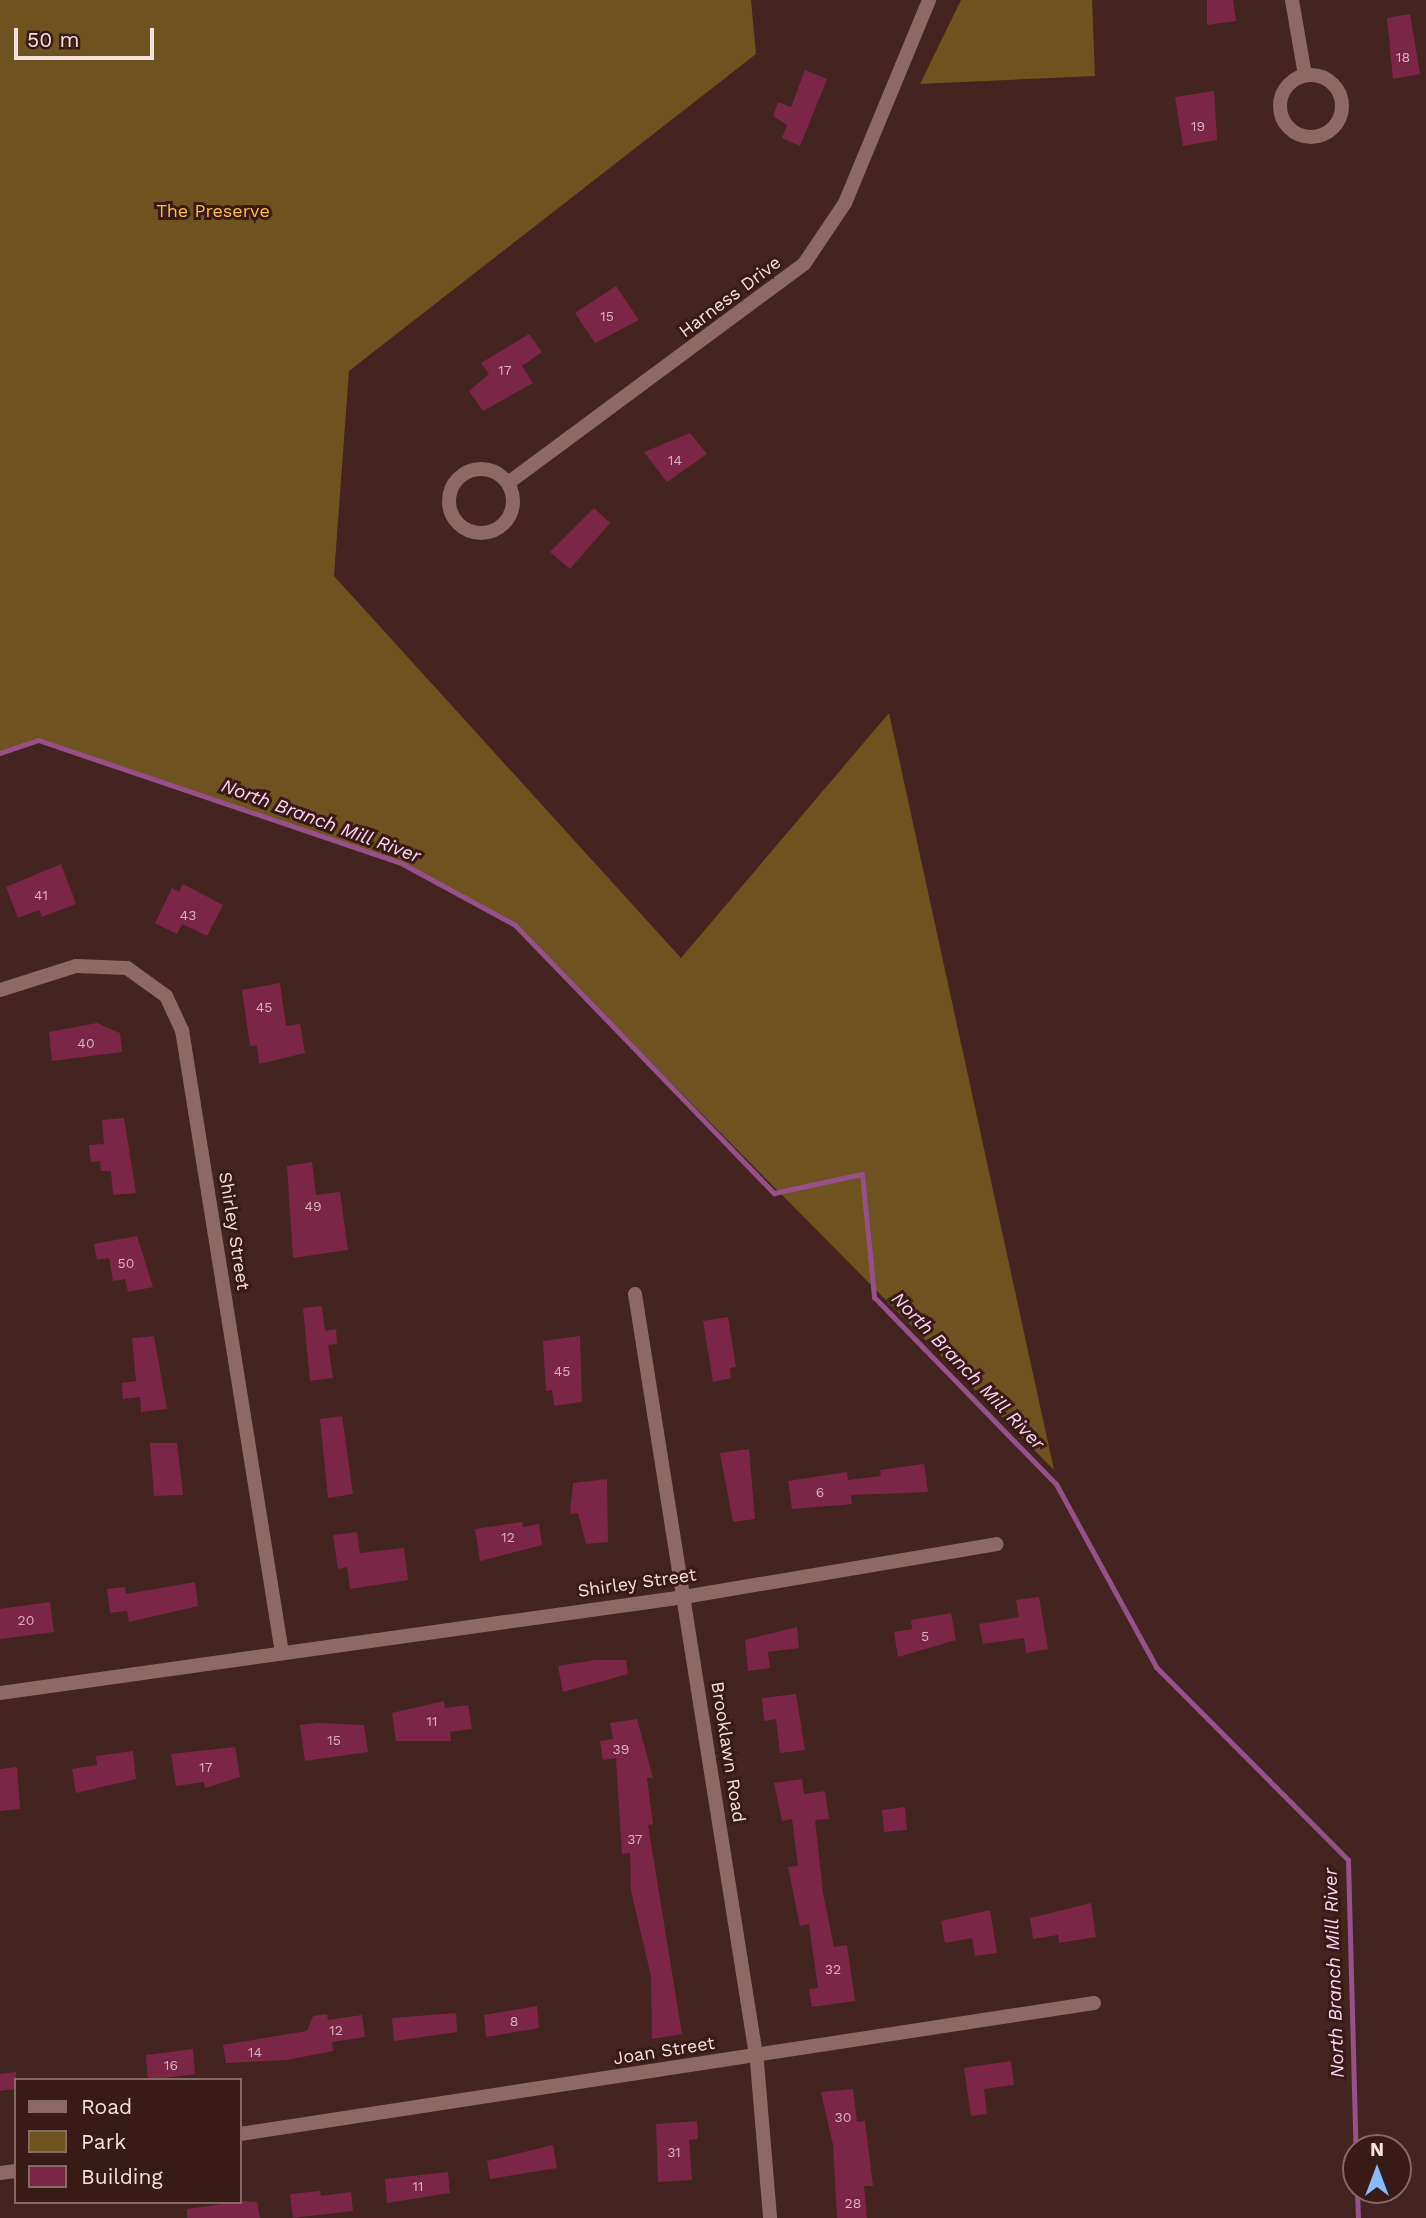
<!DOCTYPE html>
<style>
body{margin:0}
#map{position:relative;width:1426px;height:2218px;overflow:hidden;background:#432420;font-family:"Work Sans",sans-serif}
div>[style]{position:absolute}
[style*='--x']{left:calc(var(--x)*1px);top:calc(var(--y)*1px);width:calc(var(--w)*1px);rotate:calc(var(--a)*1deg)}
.green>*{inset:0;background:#6e521f}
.stream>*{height:5px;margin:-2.5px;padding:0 2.5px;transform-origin:2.5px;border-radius:2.5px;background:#98508b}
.building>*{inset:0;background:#7c2647}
.minor>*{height:14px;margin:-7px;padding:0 7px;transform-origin:7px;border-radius:7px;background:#8d6864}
.minor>.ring{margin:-7px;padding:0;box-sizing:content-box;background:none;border:14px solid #8d6864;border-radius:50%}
span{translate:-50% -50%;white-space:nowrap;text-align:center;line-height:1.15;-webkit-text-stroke:6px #381a17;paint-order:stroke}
.number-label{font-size:14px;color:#d7b2b8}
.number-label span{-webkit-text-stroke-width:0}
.park-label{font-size:18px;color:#ffbf42}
.street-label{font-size:18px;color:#f5e0dd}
.water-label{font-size:19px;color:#fed5f5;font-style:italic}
.legend{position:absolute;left:14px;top:2078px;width:228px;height:126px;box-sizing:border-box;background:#381a17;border:2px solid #846966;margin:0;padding:9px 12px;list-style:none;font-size:21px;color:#f5e0dd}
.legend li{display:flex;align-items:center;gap:14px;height:35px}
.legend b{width:35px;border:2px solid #846966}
.north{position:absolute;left:1342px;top:2134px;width:70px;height:70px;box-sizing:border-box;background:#381a17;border:2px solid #846966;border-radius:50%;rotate:0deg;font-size:19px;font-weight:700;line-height:28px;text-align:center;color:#f5e0dd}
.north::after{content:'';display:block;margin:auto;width:24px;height:32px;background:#87bbfc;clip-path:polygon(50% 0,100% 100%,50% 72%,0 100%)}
.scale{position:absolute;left:14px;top:28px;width:140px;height:32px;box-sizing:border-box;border:4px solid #f5e0dd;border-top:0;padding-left:9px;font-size:21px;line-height:24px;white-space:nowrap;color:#f5e0dd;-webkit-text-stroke:5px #381a17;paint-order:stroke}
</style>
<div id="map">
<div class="green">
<div style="clip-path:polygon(0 0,751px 0,756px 54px,349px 371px,334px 576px,681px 958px,889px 713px,1054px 1470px,515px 925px,401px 863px,38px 740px,0 753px)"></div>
<div style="clip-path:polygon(961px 0,1092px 0,1095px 76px,920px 84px)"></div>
</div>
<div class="stream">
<div style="--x:0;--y:753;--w:40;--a:-18.9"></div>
<div style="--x:38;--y:740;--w:383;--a:18.7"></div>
<div style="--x:401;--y:863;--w:130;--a:28.5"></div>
<div style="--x:515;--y:925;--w:373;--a:46"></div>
<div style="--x:774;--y:1193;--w:90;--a:-12.2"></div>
<div style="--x:862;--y:1174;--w:124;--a:84.4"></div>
<div style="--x:874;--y:1297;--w:261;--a:45.8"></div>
<div style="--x:1056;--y:1484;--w:209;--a:61.3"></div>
<div style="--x:1156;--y:1667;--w:272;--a:45.1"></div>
<div style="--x:1348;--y:1860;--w:299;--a:88.5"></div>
<div style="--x:1357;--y:2190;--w:28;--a:88"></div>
</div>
<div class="building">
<div style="clip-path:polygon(1207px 0,1233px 0,1236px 21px,1207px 25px)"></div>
<div style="clip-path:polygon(1410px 14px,1420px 74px,1393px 79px,1387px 18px)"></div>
<div style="clip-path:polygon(805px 70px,827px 79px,800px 146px,782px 138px,787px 125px,773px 116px,778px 102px,791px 107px)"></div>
<div style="clip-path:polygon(1214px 91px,1217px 140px,1183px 146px,1175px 97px)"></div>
<div style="clip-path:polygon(616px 286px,639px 320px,595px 343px,575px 313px)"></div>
<div style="clip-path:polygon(529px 334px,542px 352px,522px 366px,533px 383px,483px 411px,469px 391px,489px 374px,481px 363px)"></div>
<div style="clip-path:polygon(690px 433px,707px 454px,667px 482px,644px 452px)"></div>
<div style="clip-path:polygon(594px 508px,610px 523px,570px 569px,550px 552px)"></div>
<div style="clip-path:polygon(61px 864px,76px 904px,42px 917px,39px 910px,18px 918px,6px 887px)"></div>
<div style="clip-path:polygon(183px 884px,223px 905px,207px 936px,182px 924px,177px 934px,155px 923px,172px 888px,179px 892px)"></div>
<div style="clip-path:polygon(280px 983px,286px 1026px,300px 1024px,305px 1053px,259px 1064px,257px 1045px,250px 1046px,242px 990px)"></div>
<div style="clip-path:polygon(97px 1023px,120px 1033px,122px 1052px,52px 1061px,49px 1032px)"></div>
<div style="clip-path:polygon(124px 1118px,136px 1193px,113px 1195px,111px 1171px,101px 1171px,100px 1161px,91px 1162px,89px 1145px,104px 1144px,102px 1120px)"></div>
<div style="clip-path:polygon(312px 1162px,316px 1195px,340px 1192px,348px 1250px,293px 1258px,287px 1166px)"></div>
<div style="clip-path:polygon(137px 1236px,153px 1287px,128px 1292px,125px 1279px,113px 1281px,109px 1258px,97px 1260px,94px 1244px)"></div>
<div style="clip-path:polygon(322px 1306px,325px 1331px,336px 1329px,337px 1344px,328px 1345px,333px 1378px,310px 1381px,303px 1308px)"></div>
<div style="clip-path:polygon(728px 1317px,736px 1367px,730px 1368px,731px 1378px,713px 1382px,703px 1321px)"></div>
<div style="clip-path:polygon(154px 1336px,167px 1409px,141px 1412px,140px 1397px,123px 1399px,122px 1383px,136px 1381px,132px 1338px)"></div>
<div style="clip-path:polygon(580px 1336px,582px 1402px,554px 1406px,552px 1390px,546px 1391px,543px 1341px)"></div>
<div style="clip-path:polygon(342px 1416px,353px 1494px,328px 1498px,320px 1419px)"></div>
<div style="clip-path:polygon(150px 1443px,177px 1443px,183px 1495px,154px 1496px)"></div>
<div style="clip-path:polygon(749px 1449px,755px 1519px,733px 1522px,720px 1453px)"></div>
<div style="clip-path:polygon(924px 1464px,928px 1492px,851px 1495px,852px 1504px,792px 1509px,788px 1481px,847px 1472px,848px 1480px,881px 1476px,880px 1470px)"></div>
<div style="clip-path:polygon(607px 1479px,608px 1542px,586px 1544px,578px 1513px,570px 1514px,573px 1483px)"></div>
<div style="clip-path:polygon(522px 1522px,523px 1527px,539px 1524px,542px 1545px,480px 1561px,475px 1529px)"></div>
<div style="clip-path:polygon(357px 1532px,360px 1553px,404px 1548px,408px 1580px,350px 1589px,347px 1567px,338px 1569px,333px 1535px)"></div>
<div style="clip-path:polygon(195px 1582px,198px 1606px,129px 1622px,127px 1611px,110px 1613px,107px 1589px,125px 1587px,126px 1594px)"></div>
<div style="clip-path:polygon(1039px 1597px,1048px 1649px,1026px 1653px,1024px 1638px,983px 1644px,979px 1624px,1019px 1617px,1016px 1600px)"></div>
<div style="clip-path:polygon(50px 1602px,54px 1632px,0 1639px,0 1609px)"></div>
<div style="clip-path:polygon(951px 1613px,956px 1640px,898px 1657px,894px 1632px,912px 1629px,911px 1620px)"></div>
<div style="clip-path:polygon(797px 1627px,799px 1648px,768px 1652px,770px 1668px,748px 1671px,745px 1640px)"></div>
<div style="clip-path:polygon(595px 1660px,626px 1660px,628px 1674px,563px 1692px,558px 1666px)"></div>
<div style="clip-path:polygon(796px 1694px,805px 1750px,780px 1753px,776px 1719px,764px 1721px,762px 1698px)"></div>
<div style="clip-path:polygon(444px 1701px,445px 1708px,468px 1705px,472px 1729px,450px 1732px,451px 1741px,396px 1741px,392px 1713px)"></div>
<div style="clip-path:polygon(637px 1719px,653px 1778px,647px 1778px,653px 1824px,648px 1825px,682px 2034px,652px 2039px,651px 1976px,631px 1891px,630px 1853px,622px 1854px,616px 1758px,603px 1760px,600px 1741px,613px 1739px,610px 1723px)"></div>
<div style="clip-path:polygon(318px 1723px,364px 1725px,368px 1752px,305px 1761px,300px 1725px)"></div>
<div style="clip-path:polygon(235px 1747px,240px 1777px,205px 1788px,204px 1782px,176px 1786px,171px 1754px)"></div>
<div style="clip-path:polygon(133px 1751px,136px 1779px,76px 1793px,72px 1769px,97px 1765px,96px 1756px)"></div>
<div style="clip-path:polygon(17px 1767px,20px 1809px,0 1811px,0 1769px)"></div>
<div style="clip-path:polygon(802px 1779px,804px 1794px,825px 1791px,829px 1819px,815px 1820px,823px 1893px,834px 1947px,847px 1945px,855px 2001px,812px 2007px,809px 1989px,818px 1988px,809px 1924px,800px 1926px,788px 1867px,798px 1866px,792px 1819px,782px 1821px,774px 1783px)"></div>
<div style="clip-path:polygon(905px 1807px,907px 1830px,884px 1832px,882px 1810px)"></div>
<div style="clip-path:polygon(1091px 1903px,1096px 1937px,1059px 1943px,1058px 1935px,1033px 1939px,1030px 1918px)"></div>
<div style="clip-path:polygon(990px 1910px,997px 1953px,975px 1956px,972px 1938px,945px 1943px,941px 1921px)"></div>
<div style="clip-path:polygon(537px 2006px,539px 2028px,486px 2037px,484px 2015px)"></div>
<div style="clip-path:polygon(456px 2013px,457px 2032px,394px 2041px,392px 2018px)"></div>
<div style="clip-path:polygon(327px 2014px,328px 2020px,362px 2015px,365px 2037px,332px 2042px,333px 2051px,287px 2060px,226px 2063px,223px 2045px,307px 2031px,313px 2016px)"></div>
<div style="clip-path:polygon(193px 2049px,195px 2074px,148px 2080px,146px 2055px)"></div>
<div style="clip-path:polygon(1011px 2061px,1014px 2085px,984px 2089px,987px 2114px,971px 2116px,964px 2068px)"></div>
<div style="clip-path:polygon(16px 2072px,16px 2089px,0 2091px,0 2074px)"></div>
<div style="clip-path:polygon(853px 2089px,857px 2122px,865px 2121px,873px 2186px,864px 2186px,867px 2218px,837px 2218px,833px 2145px,821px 2092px)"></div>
<div style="clip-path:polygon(697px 2121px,698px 2139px,689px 2140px,692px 2180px,658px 2182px,656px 2124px)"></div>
<div style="clip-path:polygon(553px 2145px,557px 2168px,490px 2179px,487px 2161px)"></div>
<div style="clip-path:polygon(448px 2172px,450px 2193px,387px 2203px,385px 2179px)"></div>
<div style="clip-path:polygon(320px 2191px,321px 2196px,351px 2192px,353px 2211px,293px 2218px,290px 2194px)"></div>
<div style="clip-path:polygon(243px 2201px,257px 2202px,260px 2218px,187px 2218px,187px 2209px)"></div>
</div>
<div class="minor">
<div style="--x:1292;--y:0;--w:76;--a:80.2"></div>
<div class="ring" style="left:1280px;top:75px;width:48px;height:48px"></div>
<div class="ring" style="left:449px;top:469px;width:50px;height:50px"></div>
<div style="--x:508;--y:483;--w:368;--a:-36.5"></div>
<div style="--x:804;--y:264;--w:73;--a:-56.1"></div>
<div style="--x:845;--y:203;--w:220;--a:-67.5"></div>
<div style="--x:0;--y:990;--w:80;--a:-17.5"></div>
<div style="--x:76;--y:966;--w:51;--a:2.2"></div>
<div style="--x:127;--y:968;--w:48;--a:35.7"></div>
<div style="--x:166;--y:996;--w:38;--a:65"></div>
<div style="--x:182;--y:1030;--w:631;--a:80.88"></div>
<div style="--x:635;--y:1294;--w:778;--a:80.97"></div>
<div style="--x:757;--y:2062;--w:157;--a:85.2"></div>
<div style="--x:0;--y:1693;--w:691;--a:-7.99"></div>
<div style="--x:684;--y:1597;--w:317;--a:-9.6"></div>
<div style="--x:240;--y:2134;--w:864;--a:-8.72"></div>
<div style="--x:0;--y:2173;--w:16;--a:-7"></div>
</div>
<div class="number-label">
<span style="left:1403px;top:57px">18</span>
<span style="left:1198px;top:126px">19</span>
<span style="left:607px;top:316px">15</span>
<span style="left:505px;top:370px">17</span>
<span style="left:675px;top:460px">14</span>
<span style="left:41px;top:895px">41</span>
<span style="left:188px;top:915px">43</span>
<span style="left:264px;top:1007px">45</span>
<span style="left:86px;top:1043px">40</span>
<span style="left:313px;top:1206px">49</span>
<span style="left:126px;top:1263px">50</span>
<span style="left:562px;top:1371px">45</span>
<span style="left:820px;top:1492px">6</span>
<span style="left:508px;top:1537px">12</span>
<span style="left:26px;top:1620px">20</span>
<span style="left:925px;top:1636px">5</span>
<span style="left:432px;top:1721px">11</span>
<span style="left:334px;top:1740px">15</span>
<span style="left:621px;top:1749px">39</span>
<span style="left:206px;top:1767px">17</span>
<span style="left:635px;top:1839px">37</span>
<span style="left:833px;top:1969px">32</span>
<span style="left:514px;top:2021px">8</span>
<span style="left:336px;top:2030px">12</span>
<span style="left:255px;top:2052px">14</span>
<span style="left:171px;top:2065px">16</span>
<span style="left:843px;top:2117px">30</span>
<span style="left:674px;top:2152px">31</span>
<span style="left:418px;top:2186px">11</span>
<span style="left:853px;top:2203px">28</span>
</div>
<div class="park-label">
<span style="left:213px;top:211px">The Preserve</span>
</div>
<div class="street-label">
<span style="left:730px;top:297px;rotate:-37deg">Harness Drive</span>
<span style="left:234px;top:1231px;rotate:81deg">Shirley Street</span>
<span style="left:637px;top:1583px;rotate:-8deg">Shirley Street</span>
<span style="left:728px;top:1752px;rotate:81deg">Brooklawn Road</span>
<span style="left:664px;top:2051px;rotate:-9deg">Joan Street</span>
</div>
<div class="water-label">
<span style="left:321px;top:821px;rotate:20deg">North Branch Mill River</span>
<span style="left:968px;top:1371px;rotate:46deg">North Branch Mill River</span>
<span style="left:1334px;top:1973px;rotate:-92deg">North Branch Mill River</span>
</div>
<ul class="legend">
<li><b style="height:9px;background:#8d6864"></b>Road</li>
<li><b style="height:19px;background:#6e521f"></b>Park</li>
<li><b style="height:19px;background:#7c2647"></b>Building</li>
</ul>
<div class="north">N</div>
<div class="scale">50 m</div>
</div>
